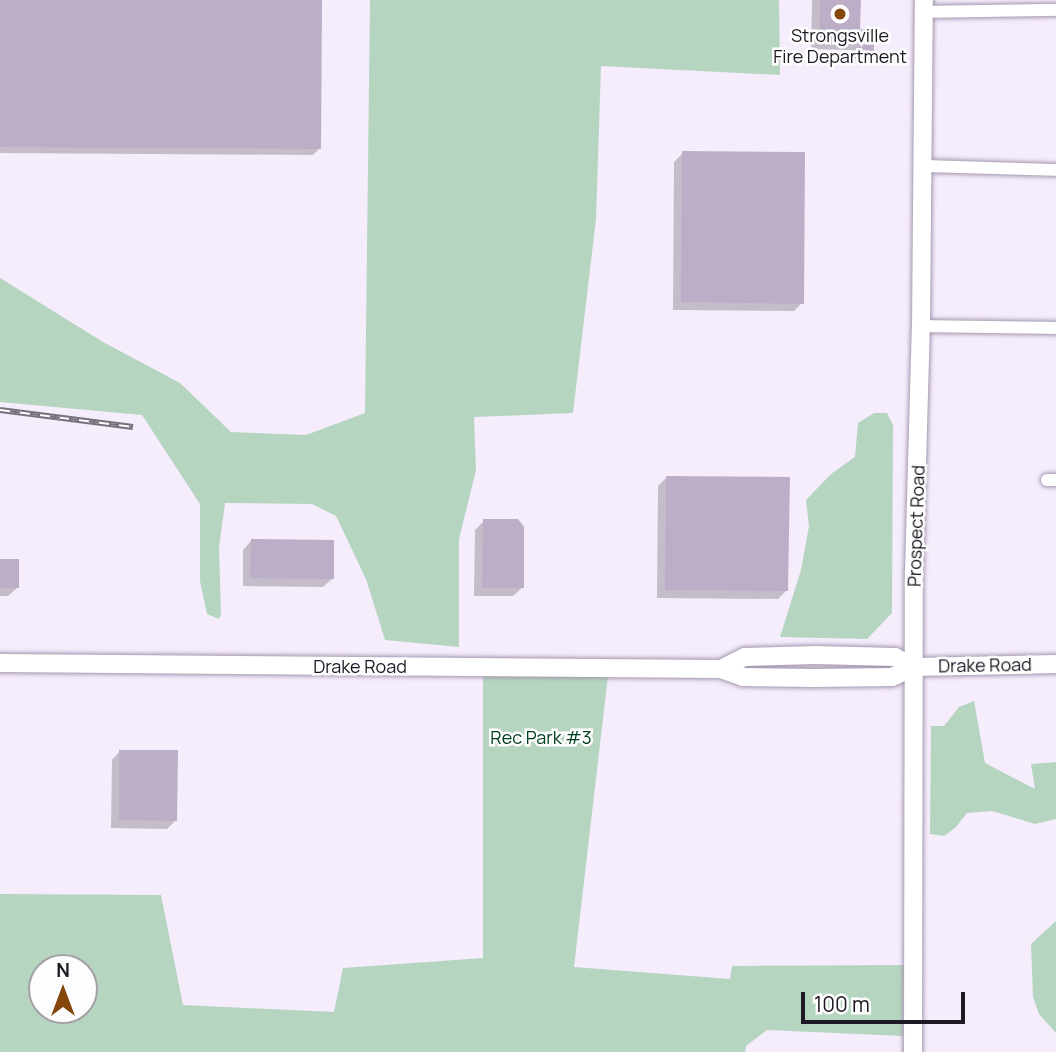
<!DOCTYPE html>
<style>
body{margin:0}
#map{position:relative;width:1056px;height:1052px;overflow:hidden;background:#f5ecfc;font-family:Manrope,sans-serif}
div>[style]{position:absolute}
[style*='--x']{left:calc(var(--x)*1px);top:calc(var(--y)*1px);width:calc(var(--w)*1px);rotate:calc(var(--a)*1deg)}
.green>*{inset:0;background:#b6d5c0}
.shadow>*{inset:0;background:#0003}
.building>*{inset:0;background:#bcaec7}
.roads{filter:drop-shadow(0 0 2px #a497af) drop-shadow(0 0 2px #a497af)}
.street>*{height:12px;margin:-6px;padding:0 6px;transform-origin:6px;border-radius:6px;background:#fff}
.secondary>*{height:18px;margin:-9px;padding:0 9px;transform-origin:9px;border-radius:9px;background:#fff}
.rail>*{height:6px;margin-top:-3px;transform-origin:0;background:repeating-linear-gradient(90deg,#fdfdfd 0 10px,#76707b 0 20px);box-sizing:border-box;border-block:2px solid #76707b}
.dots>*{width:19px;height:19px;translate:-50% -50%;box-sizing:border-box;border:4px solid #fdfdfd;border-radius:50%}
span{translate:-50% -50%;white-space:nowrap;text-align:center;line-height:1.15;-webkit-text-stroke:5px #fdfdfd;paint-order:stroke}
.poi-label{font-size:18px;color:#1d1821}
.street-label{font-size:18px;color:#1d1821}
.park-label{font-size:18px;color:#004023}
.north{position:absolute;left:28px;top:954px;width:70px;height:70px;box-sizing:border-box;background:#fdfdfd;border:2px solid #a3a1a5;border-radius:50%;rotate:0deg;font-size:19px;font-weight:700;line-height:28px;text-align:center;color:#1d1821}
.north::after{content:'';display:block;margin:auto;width:24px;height:32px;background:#85460b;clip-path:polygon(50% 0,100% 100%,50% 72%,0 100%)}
.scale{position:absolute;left:801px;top:992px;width:164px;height:32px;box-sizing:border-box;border:4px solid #1d1821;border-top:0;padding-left:9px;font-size:21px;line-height:24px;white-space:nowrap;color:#1d1821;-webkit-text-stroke:5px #fdfdfd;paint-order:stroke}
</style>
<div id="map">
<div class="green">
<div style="clip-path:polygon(370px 0,779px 0,780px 75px,601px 66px,596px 219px,573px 413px,474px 417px,476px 470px,459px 539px,459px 647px,385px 640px,366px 579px,336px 516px,312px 504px,225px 503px,219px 548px,221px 614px,219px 619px,207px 614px,200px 581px,200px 504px,142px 415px,0 402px,0 278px,103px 342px,180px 383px,231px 432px,306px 435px,365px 413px)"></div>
<div style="clip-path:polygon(874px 413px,887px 413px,893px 425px,892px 613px,867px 639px,780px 637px,801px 570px,809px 526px,806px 500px,831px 474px,855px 457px,858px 423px)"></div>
<div style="clip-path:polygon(evenodd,483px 675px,608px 676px,574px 967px,730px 979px,732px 966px,904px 965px,903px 1036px,767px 1030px,746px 1046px,745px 1052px,0 1052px,0 894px,161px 895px,183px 1005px,334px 1012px,343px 968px,483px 958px,483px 675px,42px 968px,84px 968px,84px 1010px,42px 1010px,42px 968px)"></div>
<div style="clip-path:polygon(974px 701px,985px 763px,1035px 789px,1031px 764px,1056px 762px,1056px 819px,1035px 824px,992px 811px,967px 813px,956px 827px,944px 836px,930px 834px,931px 726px,944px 726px,959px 707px)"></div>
<div style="clip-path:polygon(1056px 921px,1056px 1033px,1039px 1014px,1033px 997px,1031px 944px)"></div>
</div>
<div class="shadow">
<div style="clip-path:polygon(0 0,320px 0,319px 149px,313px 155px,0 153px)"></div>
<div style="clip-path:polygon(812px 0,859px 0,859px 30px,872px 51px,863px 59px,851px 59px,851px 50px,811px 49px)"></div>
<div style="clip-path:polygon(683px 153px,802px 303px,794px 311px,673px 310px,674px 162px)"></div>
<div style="clip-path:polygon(667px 477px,786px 591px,778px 599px,657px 598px,658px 486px)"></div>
<div style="clip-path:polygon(484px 521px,522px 588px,513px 596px,474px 596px,475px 530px)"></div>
<div style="clip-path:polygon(251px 541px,332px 579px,323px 587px,243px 586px,243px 550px)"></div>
<div style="clip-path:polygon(0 561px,17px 588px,8px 596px,0 596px)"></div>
<div style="clip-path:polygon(120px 751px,176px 820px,167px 829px,111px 828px,112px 760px)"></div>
</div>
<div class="building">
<div style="clip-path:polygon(0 0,322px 0,321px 149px,0 147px)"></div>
<div style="clip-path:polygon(820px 0,861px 0,860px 29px,874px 29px,874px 51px,858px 51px,859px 42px,819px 41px)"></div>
<div style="clip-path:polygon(682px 151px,805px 152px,804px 304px,681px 302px)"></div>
<div style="clip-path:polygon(666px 476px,790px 477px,788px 591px,665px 590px)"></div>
<div style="clip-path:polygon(483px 519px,518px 519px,524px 527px,524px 588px,482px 588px)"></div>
<div style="clip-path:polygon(251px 539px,334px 540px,334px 579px,250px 578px)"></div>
<div style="clip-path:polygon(0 559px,19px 559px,19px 588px,0 588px)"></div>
<div style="clip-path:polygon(119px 750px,178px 750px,177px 821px,119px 820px)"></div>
</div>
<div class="roads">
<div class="street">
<div style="--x:924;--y:12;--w:132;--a:-0.9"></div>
<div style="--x:923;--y:166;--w:133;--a:1.7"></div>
<div style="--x:921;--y:326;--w:135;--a:0.8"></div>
<div style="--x:1047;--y:480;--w:9;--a:0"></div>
</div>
<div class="secondary">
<div style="--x:0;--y:663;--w:721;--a:0.48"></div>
<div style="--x:721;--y:669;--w:23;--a:20"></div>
<div style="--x:743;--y:677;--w:70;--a:0.8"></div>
<div style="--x:813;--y:678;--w:79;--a:-0.7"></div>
<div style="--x:892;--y:677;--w:23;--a:-25"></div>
<div style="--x:913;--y:667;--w:143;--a:-1.2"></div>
<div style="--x:721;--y:669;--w:27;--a:-27"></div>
<div style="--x:745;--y:657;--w:70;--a:-1.6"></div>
<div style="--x:815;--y:655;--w:80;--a:1.4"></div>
<div style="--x:895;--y:657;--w:21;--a:29"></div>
<div style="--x:913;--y:1052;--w:480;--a:-89.9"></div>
<div style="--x:914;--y:572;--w:246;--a:-88.4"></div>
<div style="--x:921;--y:326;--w:326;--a:-89.5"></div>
</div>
</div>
<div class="rail">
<div style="--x:0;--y:410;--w:134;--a:7.3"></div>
</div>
<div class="dots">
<div style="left:840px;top:14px;background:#85460b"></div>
</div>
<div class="poi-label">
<span style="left:840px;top:46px">Strongsville<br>Fire Department</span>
</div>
<div class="street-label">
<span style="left:916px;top:526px;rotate:-88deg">Prospect Road</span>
<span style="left:985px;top:665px;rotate:-1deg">Drake Road</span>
<span style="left:360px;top:666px">Drake Road</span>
</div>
<div class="park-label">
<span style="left:541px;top:737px">Rec Park #3</span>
</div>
<div class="north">N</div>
<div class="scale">100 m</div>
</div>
